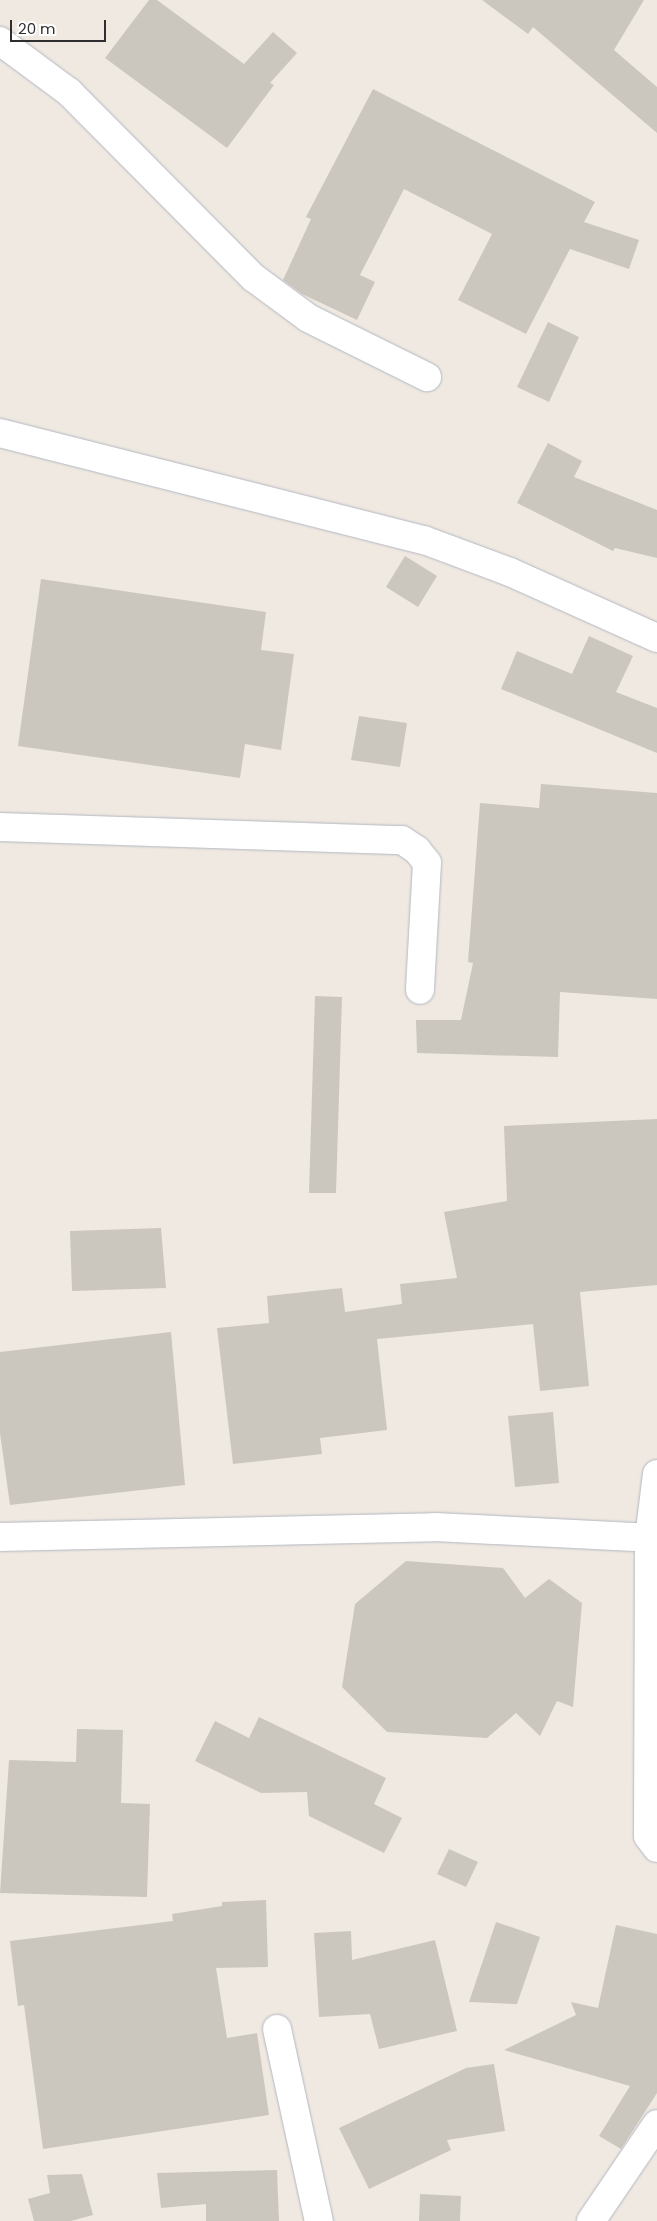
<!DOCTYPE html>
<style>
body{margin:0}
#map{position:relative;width:657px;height:2221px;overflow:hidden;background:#efe9e1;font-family:Poppins,sans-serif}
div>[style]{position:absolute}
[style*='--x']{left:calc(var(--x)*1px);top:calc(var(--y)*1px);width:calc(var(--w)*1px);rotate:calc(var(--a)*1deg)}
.building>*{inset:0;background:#cbc7bf}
.roads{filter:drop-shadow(0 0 1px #b4b7c1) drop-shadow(0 0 1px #b4b7c1)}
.minor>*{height:28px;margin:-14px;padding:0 14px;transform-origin:14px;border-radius:14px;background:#fff}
span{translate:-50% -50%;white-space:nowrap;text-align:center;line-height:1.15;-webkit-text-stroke:4px #fff;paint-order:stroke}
.scale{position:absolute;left:10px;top:20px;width:96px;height:22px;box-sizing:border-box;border:2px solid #2e2e2e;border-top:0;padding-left:6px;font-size:15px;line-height:18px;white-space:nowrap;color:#2e2e2e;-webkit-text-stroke:4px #fff;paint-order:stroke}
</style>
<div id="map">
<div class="building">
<div style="clip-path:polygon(149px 0,157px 0,244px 64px,273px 32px,297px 53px,270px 83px,274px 85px,227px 148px,105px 58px)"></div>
<div style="clip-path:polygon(482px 0,644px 0,614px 50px,657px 87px,657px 133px,533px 27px,528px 34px)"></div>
<div style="clip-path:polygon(373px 89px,595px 202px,584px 222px,639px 240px,629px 269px,570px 249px,526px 334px,458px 300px,492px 234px,404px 189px,360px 275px,375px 282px,357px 320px,302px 294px,283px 280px,311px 219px,306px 217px)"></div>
<div style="clip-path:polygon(548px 322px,579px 337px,549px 402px,517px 387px)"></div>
<div style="clip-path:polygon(548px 443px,582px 461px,574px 477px,657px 510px,657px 558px,615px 548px,613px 551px,517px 503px)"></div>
<div style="clip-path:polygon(405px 556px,437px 576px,418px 607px,386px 587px)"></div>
<div style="clip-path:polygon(41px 579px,266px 612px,261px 650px,294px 654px,281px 750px,245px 744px,240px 778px,18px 746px)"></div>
<div style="clip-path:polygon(589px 636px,633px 656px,616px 692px,657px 708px,657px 753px,501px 689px,517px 651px,572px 674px)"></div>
<div style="clip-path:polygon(359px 716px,407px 723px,400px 767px,351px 760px)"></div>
<div style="clip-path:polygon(541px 784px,657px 793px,657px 999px,560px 992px,558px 1057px,417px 1053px,416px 1020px,461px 1020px,473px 963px,468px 962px,480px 803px,539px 808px)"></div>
<div style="clip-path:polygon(315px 996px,342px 997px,336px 1193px,309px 1193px)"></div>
<div style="clip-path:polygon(657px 1119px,657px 1285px,580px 1292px,589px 1386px,540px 1391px,533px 1324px,377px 1339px,387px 1430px,320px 1438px,322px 1454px,233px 1464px,217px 1328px,269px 1323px,267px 1296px,342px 1288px,345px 1312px,402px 1304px,400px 1284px,457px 1278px,444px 1212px,507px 1201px,504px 1126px)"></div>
<div style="clip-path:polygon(161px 1228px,166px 1288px,72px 1291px,70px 1231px)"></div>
<div style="clip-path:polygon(171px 1332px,185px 1485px,10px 1505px,0 1433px,0 1352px)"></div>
<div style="clip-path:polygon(553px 1412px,559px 1483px,515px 1487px,508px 1416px)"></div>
<div style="clip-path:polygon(406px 1561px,503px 1568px,525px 1598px,549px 1579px,582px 1603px,573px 1707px,557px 1701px,540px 1736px,516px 1713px,487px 1738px,387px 1732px,342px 1687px,355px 1604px)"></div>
<div style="clip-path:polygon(259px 1717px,386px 1778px,374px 1804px,402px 1818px,384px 1853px,309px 1816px,307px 1792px,261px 1793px,195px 1761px,215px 1721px,249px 1738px)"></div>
<div style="clip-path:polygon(77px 1729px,123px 1730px,121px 1803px,150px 1804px,147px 1897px,0 1893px,9px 1760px,76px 1762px)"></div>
<div style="clip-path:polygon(449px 1849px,478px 1862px,466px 1887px,437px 1874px)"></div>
<div style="clip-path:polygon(266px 1900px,268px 1967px,216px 1968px,227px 2038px,257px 2033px,269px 2115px,43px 2149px,24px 2005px,18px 2006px,10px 1941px,173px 1921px,172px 1914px,222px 1906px,222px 1902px)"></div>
<div style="clip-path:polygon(496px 1922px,540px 1937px,517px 2004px,469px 2002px)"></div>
<div style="clip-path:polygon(616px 1925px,657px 1934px,657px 2093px,621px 2149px,599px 2136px,630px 2086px,504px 2050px,576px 2015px,571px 2002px,598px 2008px)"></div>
<div style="clip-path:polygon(351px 1931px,352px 1960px,435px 1940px,457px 2031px,379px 2049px,370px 2014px,319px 2017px,314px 1933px)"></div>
<div style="clip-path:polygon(494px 2064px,505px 2131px,447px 2140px,451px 2150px,369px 2189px,339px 2128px,466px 2068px)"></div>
<div style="clip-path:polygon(277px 2170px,279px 2221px,206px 2221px,206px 2204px,161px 2208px,157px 2173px)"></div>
<div style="clip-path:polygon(82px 2174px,93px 2215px,71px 2221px,34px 2221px,28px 2199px,50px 2193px,47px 2175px)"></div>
<div style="clip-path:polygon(420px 2194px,461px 2196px,460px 2221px,419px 2221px)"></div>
</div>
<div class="roads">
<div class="minor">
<div style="--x:0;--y:41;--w:86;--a:36.5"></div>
<div style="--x:69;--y:92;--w:262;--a:45.2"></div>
<div style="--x:254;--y:278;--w:67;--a:36.5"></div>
<div style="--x:308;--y:318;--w:133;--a:26.4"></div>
<div style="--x:0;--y:433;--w:437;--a:14.2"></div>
<div style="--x:424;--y:540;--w:92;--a:20.4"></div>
<div style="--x:510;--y:572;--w:161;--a:24.2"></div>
<div style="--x:0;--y:827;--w:402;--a:1.9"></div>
<div style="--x:402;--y:840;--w:18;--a:34"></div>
<div style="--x:417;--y:850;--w:16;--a:52"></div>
<div style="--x:427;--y:863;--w:127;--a:93.2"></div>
<div style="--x:657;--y:1474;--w:64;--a:97.1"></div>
<div style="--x:649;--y:1538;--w:298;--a:90.2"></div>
<div style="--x:648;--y:1836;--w:15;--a:53"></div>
<div style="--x:0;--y:1537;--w:435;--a:-1.3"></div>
<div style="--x:435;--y:1527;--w:214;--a:2.9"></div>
<div style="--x:277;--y:2029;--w:197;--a:77.7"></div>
<div style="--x:591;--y:2221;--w:117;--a:-55.8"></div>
</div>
</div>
<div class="scale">20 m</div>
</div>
